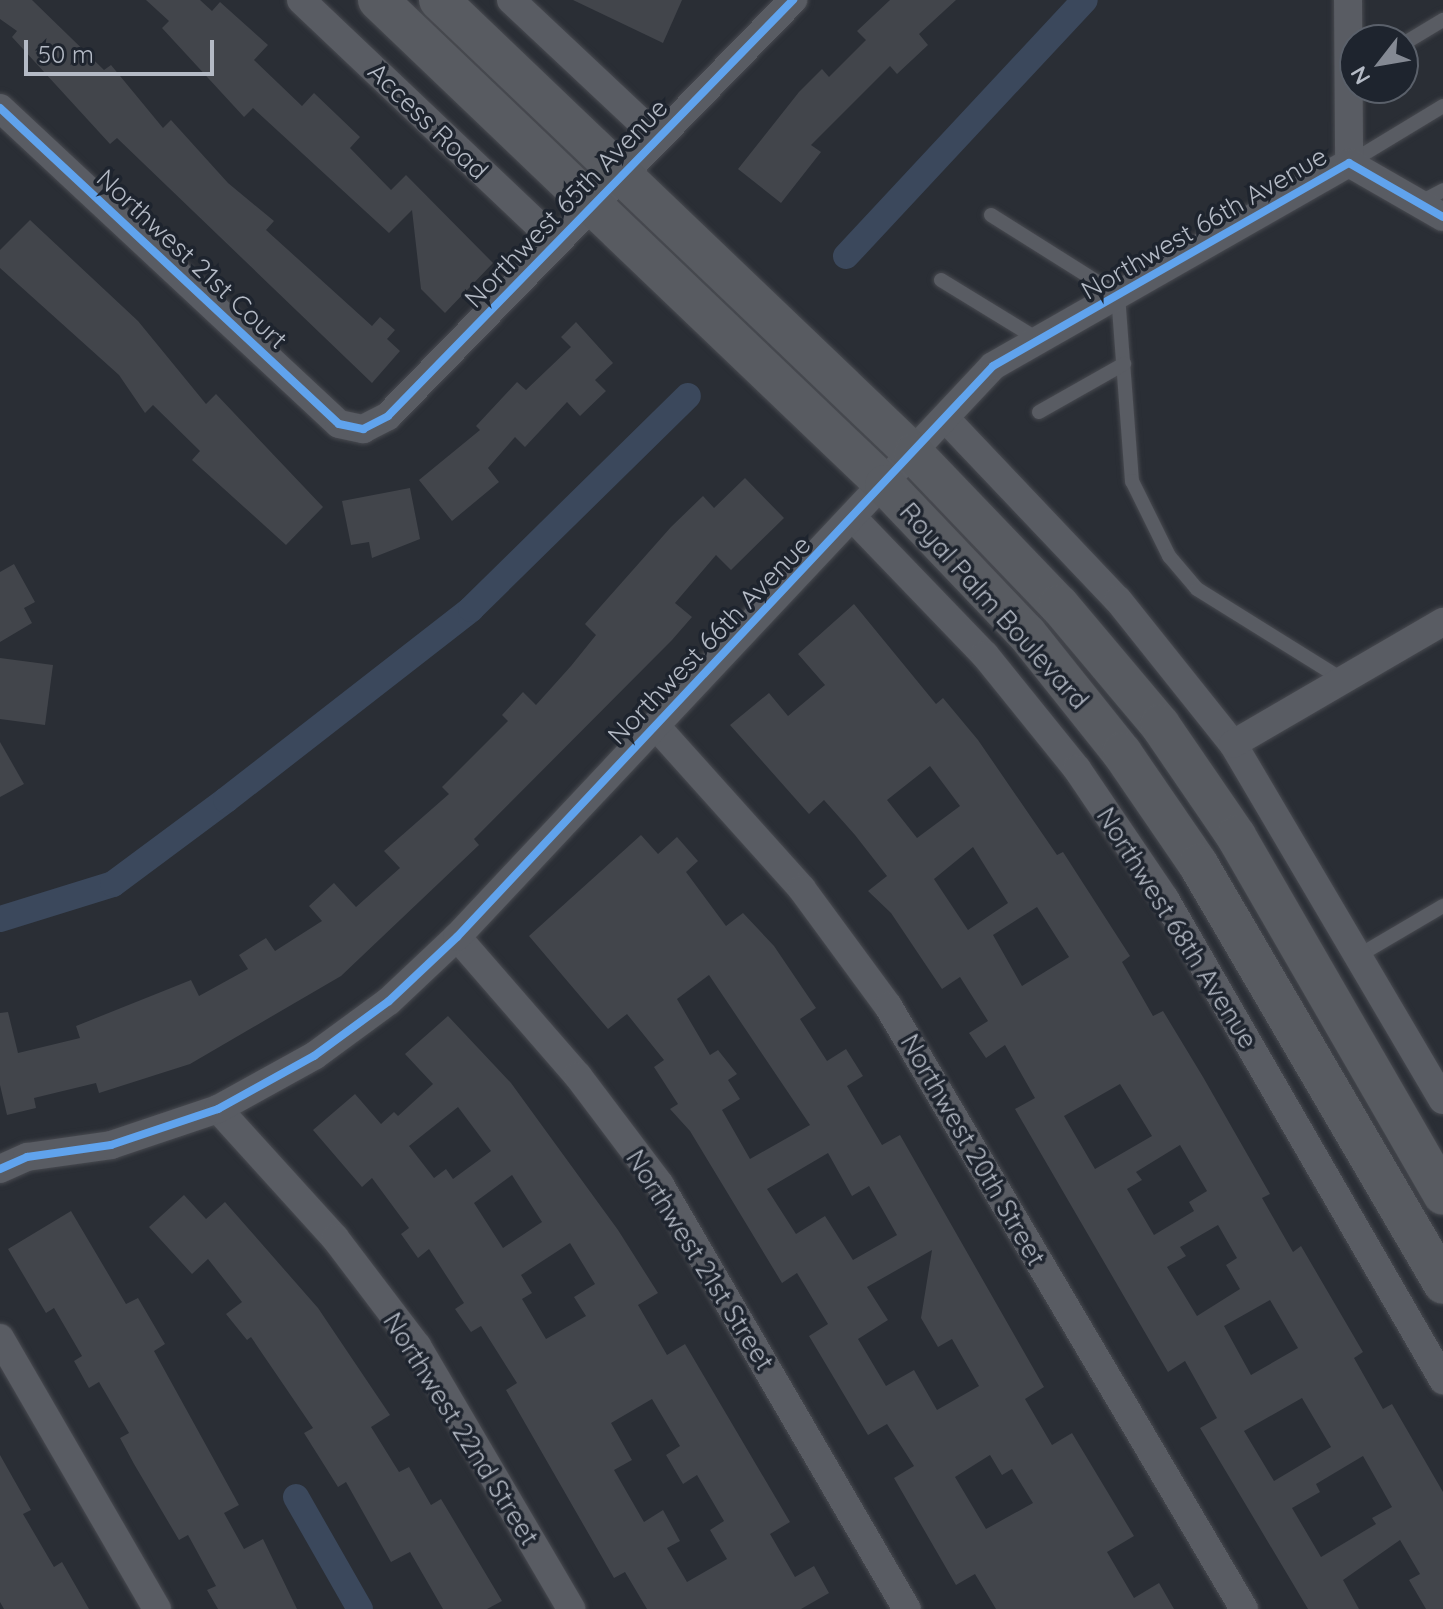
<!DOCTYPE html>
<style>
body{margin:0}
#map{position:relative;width:1443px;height:1609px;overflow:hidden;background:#2a2e35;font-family:Quicksand,sans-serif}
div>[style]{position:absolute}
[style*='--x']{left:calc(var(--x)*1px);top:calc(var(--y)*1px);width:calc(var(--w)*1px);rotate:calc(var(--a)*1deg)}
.canal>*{height:26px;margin:-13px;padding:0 13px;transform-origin:13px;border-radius:13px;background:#3b485c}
.building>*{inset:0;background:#42454b}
.roads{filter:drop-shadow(0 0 2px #484a50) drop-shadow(0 0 2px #484a50)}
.service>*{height:14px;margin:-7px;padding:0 7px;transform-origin:7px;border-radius:7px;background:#595c63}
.minor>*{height:28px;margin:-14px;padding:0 14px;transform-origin:14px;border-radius:14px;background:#595c63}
.secondary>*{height:40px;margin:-20px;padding:0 20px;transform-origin:20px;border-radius:20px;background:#585b61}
.cycleway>*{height:8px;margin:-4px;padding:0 4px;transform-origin:4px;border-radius:4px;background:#60a3ed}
span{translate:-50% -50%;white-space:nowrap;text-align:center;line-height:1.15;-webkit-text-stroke:7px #1e242e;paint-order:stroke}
.street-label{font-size:26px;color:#b4bac5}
.north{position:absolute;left:1339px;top:24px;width:80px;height:80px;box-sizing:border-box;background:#1e242e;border:2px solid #5a606a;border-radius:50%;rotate:239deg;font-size:22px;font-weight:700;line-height:32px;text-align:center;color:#b4bac5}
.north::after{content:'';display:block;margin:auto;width:28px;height:36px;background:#848993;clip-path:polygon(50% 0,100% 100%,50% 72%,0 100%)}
.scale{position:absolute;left:24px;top:40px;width:190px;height:36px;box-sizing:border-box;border:4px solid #b4bac5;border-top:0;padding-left:10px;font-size:24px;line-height:28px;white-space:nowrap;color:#b4bac5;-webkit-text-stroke:6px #1e242e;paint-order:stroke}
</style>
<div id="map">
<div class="canal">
<div style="--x:846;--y:256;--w:350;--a:-47"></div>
<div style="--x:0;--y:919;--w:118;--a:-17.2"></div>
<div style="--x:113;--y:884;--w:141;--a:-36.6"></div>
<div style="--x:226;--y:800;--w:311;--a:-37.9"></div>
<div style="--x:471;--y:609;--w:304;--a:-44.5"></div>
<div style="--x:296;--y:1497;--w:129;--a:60.3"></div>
</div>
<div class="building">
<div style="clip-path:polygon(0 0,32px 0,104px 70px,111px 65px,163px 128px,171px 120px,228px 183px,274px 221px,266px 230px,372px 326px,380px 317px,395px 330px,387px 339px,400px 351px,372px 383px,117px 138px,110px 144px,12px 37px,17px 31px,0 19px)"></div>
<div style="clip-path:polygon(146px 0,200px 0,212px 11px,220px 2px,268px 45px,254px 60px,302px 106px,314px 93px,360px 137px,350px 148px,391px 190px,406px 175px,493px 263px,445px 313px,421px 289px,412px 210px,389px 233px,253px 108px,244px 117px,162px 28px,169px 21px)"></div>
<div style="clip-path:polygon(573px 0,682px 0,663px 43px)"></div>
<div style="clip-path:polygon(890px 0,956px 0,919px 34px,928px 45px,897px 74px,890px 66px,811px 145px,821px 152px,781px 203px,738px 169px,799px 92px,822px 69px,829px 77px,866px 40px,857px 31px)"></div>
<div style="clip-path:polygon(30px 220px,138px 321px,206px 404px,216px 394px,323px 507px,286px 545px,192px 460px,200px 451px,153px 405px,145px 413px,119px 375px,0 268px,0 250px)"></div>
<div style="clip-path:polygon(576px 322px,613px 363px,595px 380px,606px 391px,580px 416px,567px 402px,525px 447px,515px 437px,488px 468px,499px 482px,452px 521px,419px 480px,480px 430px,476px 426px,517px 382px,526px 390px,571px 347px,561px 337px)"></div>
<div style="clip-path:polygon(745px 478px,784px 518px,731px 570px,716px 555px,675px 603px,692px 617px,672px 640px,474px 839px,479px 845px,341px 976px,190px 1064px,99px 1093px,96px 1083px,34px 1098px,36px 1108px,7px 1115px,0 1085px,0 1013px,8px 1012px,18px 1053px,80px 1038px,76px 1026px,191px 980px,199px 996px,248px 969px,239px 955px,266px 938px,275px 951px,322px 921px,309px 906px,334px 883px,356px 907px,400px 868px,384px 851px,449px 794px,442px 787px,508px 721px,502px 715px,523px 692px,536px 705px,571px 666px,596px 635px,585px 624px,671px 527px,703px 496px,714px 508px)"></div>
<div style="clip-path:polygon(410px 488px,420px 539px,372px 558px,369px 542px,351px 545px,342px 501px)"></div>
<div style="clip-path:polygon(14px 564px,35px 602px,24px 608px,32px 623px,0 642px,0 572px)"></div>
<div style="clip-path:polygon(evenodd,854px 604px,936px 704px,943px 698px,978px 740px,1057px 855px,1063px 852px,1130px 956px,1122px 962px,1153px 1016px,1163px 1011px,1203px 1077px,1270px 1194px,1262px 1198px,1293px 1252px,1301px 1246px,1363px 1352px,1354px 1358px,1383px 1409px,1392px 1404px,1443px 1492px,1443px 1609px,1426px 1609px,1409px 1580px,1420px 1574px,1400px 1540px,1343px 1580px,1359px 1609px,1308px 1609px,1200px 1428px,1217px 1418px,1185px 1361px,1168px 1372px,1015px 1109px,1035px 1098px,1005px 1045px,986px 1058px,969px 1033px,988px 1021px,960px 977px,942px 989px,891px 913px,868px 891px,887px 876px,855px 835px,824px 800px,809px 814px,730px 725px,769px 693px,788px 716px,825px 685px,798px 654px,854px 604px,930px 766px,960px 806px,917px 838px,887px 800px,930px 766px,854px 604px,973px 847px,1008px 903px,968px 930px,934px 879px,973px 847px,854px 604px,1037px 907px,1069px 957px,1022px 986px,993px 935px,1037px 907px,854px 604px,1120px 1084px,1152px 1136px,1095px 1169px,1064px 1116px,1120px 1084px,854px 604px,1180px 1145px,1207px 1191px,1189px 1202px,1194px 1211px,1154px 1235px,1127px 1189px,1142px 1180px,1136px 1172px,1180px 1145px,854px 604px,1218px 1225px,1237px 1258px,1226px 1265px,1240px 1289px,1197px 1316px,1167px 1267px,1186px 1256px,1180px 1247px,1218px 1225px,854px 604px,1270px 1300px,1298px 1348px,1251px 1375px,1224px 1326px,1270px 1300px,854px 604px,1302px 1398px,1331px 1447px,1274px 1481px,1244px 1431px,1302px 1398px,854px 604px,1363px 1456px,1392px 1507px,1372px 1518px,1376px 1524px,1321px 1557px,1292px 1508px,1320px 1492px,1316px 1484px,1363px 1456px)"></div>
<div style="clip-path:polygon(0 658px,53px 665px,45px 725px,0 719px)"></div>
<div style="clip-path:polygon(0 742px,24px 784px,0 797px)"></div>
<div style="clip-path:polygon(evenodd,641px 835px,658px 854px,677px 837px,698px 861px,686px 872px,726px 926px,743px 913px,774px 946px,816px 1008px,800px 1019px,827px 1061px,846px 1049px,863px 1076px,847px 1086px,882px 1145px,900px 1135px,1044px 1387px,1025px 1399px,1052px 1445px,1072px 1433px,1134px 1536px,1107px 1552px,1134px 1598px,1159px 1583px,1174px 1609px,996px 1609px,975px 1574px,956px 1585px,894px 1478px,914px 1466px,887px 1424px,868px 1435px,809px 1336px,828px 1324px,797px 1273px,782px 1283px,690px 1131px,670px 1109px,678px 1104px,654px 1067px,664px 1060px,627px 1014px,608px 1029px,529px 936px,641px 835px,709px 975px,810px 1125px,750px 1159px,722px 1110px,740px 1099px,728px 1080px,737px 1074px,718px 1050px,710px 1055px,677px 999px,709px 975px,641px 835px,828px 1153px,852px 1196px,869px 1186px,897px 1235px,853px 1260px,825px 1216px,796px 1234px,767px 1189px,828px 1153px,641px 835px,932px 1250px,921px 1318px,938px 1347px,952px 1339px,979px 1386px,937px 1410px,914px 1370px,886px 1386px,858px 1339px,888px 1320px,867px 1287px,932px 1250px,641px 835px,990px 1455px,1002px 1475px,1012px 1469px,1033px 1503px,986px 1529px,955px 1477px,990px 1455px)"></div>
<div style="clip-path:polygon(evenodd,448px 1016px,511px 1083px,618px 1230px,658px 1293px,638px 1305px,667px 1355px,685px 1344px,790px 1522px,770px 1534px,795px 1577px,814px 1566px,829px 1593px,801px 1609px,647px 1609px,625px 1572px,614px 1578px,506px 1390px,517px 1383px,481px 1326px,471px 1332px,455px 1309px,464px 1303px,429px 1249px,418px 1258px,401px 1234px,409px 1228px,372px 1178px,362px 1187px,313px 1130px,355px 1094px,381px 1124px,394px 1112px,398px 1116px,433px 1084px,405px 1054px,448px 1016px,458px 1107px,491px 1151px,453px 1179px,446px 1169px,434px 1178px,409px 1146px,458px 1107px,448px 1016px,512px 1175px,542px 1222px,503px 1248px,474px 1203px,512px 1175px,448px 1016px,570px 1243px,595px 1284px,574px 1297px,586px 1316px,546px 1339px,522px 1299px,532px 1293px,521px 1275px,570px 1243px,448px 1016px,652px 1399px,680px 1446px,666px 1455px,683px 1484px,697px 1475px,724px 1521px,710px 1530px,727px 1559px,687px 1582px,667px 1548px,680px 1541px,663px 1510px,644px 1522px,614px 1470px,632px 1460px,611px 1423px,652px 1399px)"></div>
<div style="clip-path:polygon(184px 1195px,206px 1219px,225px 1202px,318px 1308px,390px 1415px,371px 1427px,399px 1472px,409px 1467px,431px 1505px,441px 1499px,502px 1601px,487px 1609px,443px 1609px,410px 1552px,391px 1562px,346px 1482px,338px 1487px,304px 1433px,313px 1428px,251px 1337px,247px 1340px,226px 1314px,242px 1302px,208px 1259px,192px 1274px,149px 1227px)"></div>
<div style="clip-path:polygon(71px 1211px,126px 1304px,138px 1298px,165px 1344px,154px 1351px,239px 1505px,224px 1513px,244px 1549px,263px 1539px,297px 1609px,218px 1609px,207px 1590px,216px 1586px,188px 1535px,179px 1540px,134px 1464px,120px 1438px,129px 1433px,99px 1382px,89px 1388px,74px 1361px,82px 1356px,54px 1308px,46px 1313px,8px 1249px)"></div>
<div style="clip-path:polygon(0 1455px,31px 1510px,23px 1514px,54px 1567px,62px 1562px,89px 1609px,4px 1609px,0 1602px)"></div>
</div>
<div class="roads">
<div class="service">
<div style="--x:1403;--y:44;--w:47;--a:-31"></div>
<div style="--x:1349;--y:163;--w:110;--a:-31.2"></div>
<div style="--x:1419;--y:203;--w:27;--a:-28"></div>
<div style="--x:991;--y:215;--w:150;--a:32.2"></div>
<div style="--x:1118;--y:295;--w:187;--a:85.7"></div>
<div style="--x:1132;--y:481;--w:84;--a:63.7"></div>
<div style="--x:1169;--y:556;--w:43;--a:49.7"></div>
<div style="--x:1197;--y:589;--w:174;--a:31.9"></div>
<div style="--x:941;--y:280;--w:115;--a:31.5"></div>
<div style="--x:1039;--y:412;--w:98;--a:-29.5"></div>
<div style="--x:1358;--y:956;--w:99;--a:-30.5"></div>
</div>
<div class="minor">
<div style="--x:301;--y:0;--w:350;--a:43.5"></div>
<div style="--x:511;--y:0;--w:200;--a:43.2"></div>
<div style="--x:1348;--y:0;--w:163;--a:89.6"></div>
<div style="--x:0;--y:108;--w:463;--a:43"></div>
<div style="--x:339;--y:424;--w:25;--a:12"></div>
<div style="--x:363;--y:429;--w:28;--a:-27"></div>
<div style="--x:388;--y:416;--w:581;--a:-45.77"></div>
<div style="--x:945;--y:418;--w:251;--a:46.5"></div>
<div style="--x:1118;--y:600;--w:184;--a:51.4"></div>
<div style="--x:1233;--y:744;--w:413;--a:59.5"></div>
<div style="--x:853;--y:518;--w:190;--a:46.1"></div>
<div style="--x:985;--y:655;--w:146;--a:51.1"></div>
<div style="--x:1077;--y:769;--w:157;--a:55.9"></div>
<div style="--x:1165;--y:899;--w:556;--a:59.97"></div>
<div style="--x:655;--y:725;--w:220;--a:48.1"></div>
<div style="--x:802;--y:889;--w:145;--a:53.7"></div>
<div style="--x:888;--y:1006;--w:700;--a:59.44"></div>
<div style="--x:1233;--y:744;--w:243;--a:-30.2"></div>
<div style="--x:457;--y:937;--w:184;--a:49"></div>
<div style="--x:578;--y:1076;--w:136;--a:53"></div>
<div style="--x:660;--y:1185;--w:491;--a:59.8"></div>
<div style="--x:218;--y:1109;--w:174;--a:47.8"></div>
<div style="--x:335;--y:1238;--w:136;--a:52.8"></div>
<div style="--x:417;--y:1346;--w:305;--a:59.6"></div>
<div style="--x:0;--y:1169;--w:30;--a:-24"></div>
<div style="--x:27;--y:1157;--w:85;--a:-8.1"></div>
<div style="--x:111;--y:1145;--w:113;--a:-18.6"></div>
<div style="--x:218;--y:1109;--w:110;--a:-28.9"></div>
<div style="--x:314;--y:1056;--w:93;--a:-36.3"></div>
<div style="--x:389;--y:1001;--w:93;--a:-43.3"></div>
<div style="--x:457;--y:937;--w:783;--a:-46.81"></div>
<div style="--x:993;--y:366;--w:410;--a:-29.7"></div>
<div style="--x:1349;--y:163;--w:108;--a:29.9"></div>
<div style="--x:0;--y:1338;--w:313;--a:59.9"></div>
</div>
<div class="secondary">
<div style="--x:378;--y:0;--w:702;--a:43.73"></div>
<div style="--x:885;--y:485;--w:206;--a:46.4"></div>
<div style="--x:1027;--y:634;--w:152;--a:51.4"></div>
<div style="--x:1122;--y:753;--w:135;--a:55.6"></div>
<div style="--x:1198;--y:864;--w:486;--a:59.7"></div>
<div style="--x:439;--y:0;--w:657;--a:43.71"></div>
<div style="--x:914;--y:454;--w:209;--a:46.2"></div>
<div style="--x:1059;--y:605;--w:157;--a:49.9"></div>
<div style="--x:1160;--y:725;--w:135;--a:55.6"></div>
<div style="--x:1236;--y:836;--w:414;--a:60"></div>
</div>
</div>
<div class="cycleway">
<div style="--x:0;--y:108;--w:463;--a:43"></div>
<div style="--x:339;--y:424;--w:25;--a:12"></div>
<div style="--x:363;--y:429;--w:28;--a:-27"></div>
<div style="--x:388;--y:416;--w:581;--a:-45.77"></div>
<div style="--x:0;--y:1169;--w:30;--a:-24"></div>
<div style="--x:27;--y:1157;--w:85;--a:-8.1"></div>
<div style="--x:111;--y:1145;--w:113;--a:-18.6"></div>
<div style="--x:218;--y:1109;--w:110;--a:-28.9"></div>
<div style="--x:314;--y:1056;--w:93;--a:-36.3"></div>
<div style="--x:389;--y:1001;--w:93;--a:-43.3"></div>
<div style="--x:457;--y:937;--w:783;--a:-46.81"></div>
<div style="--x:993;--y:366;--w:410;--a:-29.7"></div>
<div style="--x:1349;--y:163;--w:108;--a:29.9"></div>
</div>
<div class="street-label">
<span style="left:428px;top:121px;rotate:44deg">Access Road</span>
<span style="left:566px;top:203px;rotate:-46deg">Northwest 65th Avenue</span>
<span style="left:1204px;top:223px;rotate:-30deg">Northwest 66th Avenue</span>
<span style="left:192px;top:259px;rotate:43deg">Northwest 21st Court</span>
<span style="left:994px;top:606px;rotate:48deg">Royal Palm Boulevard</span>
<span style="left:709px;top:640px;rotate:-46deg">Northwest 66th Avenue</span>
<span style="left:1177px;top:928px;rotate:58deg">Northwest 68th Avenue</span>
<span style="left:973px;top:1150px;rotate:60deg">Northwest 20th Street</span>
<span style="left:700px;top:1260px;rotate:58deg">Northwest 21st Street</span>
<span style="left:461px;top:1429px;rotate:58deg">Northwest 22nd Street</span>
</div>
<div class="north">N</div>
<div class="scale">50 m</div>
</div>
